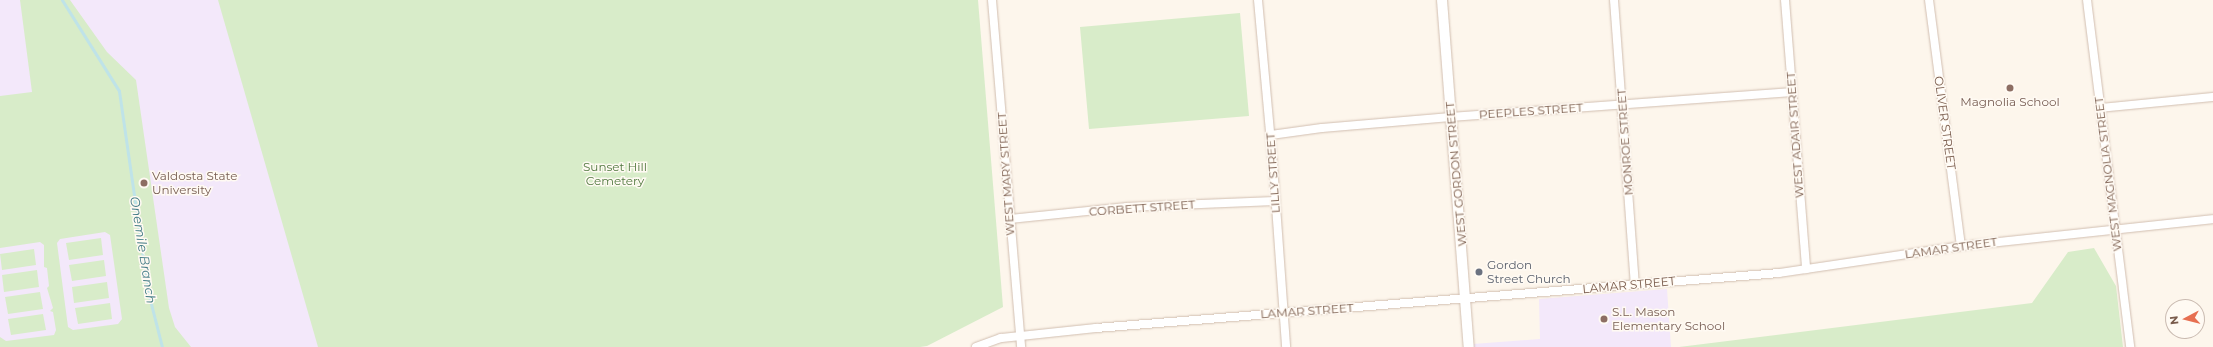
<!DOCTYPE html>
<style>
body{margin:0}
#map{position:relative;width:2213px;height:347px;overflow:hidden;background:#fdf6ec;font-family:Montserrat,sans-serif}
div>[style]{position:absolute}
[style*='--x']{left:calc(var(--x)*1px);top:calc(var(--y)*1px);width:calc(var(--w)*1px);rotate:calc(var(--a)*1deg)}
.education>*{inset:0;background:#f3e8fa}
.green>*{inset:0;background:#d8ecc9}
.stream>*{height:3px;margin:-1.5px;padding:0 1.5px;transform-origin:1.5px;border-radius:1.5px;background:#bfe3e8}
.roads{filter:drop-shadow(0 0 1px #d1beb0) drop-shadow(0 0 1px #d1beb0)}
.minor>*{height:8px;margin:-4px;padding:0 4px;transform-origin:4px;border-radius:4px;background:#fff}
.tertiary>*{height:10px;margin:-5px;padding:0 5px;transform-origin:5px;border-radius:5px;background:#fff}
.dots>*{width:11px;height:11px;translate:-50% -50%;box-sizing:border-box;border:2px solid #fffaf3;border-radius:50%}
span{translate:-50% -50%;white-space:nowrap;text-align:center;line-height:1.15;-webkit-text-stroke:3px #fffaf3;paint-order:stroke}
.education-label{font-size:12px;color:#785e54}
.left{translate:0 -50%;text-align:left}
.street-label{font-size:12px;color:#7a5c4d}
.park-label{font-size:12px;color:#537a41}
.worship-label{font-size:12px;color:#5b616d}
.water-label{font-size:13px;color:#437c86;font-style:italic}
.north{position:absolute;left:2165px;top:299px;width:40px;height:40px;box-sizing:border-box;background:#fffaf3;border:1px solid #cabbb1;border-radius:50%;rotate:263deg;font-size:11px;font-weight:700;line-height:16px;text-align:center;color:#7a5c4d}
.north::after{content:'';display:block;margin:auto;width:14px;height:18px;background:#e76f51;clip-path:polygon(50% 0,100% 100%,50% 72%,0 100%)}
</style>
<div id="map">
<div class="education">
<div style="clip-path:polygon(0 0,227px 0,327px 347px,0 347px)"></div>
<div style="clip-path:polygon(1667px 289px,1671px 347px,1473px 347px,1473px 344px,1540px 339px,1539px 299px)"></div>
</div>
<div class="green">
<div style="clip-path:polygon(evenodd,8px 0,70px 0,107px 52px,136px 80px,169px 308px,175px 327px,191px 347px,0 347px,0 337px,6px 341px,54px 335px,56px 330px,53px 312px,50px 311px,53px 308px,47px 288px,49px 286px,47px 268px,44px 267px,44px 245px,40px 242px,0 248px,0 96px,32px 92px,20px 0,8px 0,105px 232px,110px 235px,122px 319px,118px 324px,73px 330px,68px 327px,57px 243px,60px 239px,105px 232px)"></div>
<div style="clip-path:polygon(218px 0,978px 0,1003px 307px,927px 346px,920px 347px,318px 347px)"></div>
<div style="clip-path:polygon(1240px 13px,1249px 116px,1089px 129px,1080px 27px)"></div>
<div style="clip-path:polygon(101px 238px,103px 255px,69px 260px,66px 243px)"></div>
<div style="clip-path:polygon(2094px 248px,2116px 286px,2123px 347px,1679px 347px,2032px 303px,2068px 252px)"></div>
<div style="clip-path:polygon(34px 249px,36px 265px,2px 270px,0 254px)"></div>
<div style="clip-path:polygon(104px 260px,106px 276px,72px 281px,69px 265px)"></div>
<div style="clip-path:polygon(37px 270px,39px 287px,4px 292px,2px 275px)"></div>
<div style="clip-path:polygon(107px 282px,109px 298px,74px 303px,72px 287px)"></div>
<div style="clip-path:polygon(40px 292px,43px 309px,8px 314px,5px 297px)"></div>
<div style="clip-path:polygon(110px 303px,112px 319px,78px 324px,75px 308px)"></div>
<div style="clip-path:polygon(43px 314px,46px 330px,11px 335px,8px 319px)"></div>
</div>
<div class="stream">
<div style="--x:62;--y:0;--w:107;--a:57.9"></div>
<div style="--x:119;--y:91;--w:203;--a:81.8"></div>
<div style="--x:148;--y:292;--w:57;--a:75.7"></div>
</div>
<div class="roads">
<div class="minor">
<div style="--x:992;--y:0;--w:348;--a:85.2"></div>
<div style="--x:1258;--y:0;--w:165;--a:84.8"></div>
<div style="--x:1273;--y:164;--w:183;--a:85.9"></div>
<div style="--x:1614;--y:0;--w:285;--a:85.8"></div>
<div style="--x:1785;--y:0;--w:270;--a:85.5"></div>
<div style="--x:1929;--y:0;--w:248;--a:82.6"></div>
<div style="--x:2087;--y:0;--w:350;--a:82.9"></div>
<div style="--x:2100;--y:108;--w:114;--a:-5.6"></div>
<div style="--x:1271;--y:135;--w:51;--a:-7.8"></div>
<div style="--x:1322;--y:128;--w:129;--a:-4.9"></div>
<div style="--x:1451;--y:117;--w:342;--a:-4.2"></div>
<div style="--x:1010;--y:219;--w:118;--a:-5.9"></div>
<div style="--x:1127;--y:207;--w:148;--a:-2.3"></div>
<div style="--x:976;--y:347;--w:27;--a:-20"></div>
<div style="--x:1001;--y:338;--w:96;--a:-6"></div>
<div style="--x:1096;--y:328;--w:685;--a:-4.6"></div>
<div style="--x:1779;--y:273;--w:184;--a:-8.4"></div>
<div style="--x:1961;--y:246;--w:253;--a:-6.1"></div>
</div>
<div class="tertiary">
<div style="--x:1442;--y:0;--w:348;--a:85.6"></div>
</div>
</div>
<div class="dots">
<div style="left:2010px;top:88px;background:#8d6e63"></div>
<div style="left:144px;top:183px;background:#8d6e63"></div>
<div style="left:1479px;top:272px;background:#6b7280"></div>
<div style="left:1604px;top:319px;background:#8d6e63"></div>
</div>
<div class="education-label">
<span style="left:2010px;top:102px">Magnolia School</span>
<span class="left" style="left:152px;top:183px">Valdosta State<br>University</span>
<span class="left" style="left:1612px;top:319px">S.L. Mason<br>Elementary School</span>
</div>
<div class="street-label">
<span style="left:1531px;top:111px;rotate:-4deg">PEEPLES STREET</span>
<span style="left:1945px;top:123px;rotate:82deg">OLIVER STREET</span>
<span style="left:1795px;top:135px;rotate:-94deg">WEST ADAIR STREET</span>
<span style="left:1625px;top:142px;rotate:-94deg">MONROE STREET</span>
<span style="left:1273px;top:173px;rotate:-94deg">LILLY STREET</span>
<span style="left:1006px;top:174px;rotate:-94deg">WEST MARY STREET</span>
<span style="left:1456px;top:174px;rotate:-95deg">WEST GORDON STREET</span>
<span style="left:2108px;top:174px;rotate:-97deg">WEST MAGNOLIA STREET</span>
<span style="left:1142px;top:208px;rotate:-4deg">CORBETT STREET</span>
<span style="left:1951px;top:248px;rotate:-8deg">LAMAR STREET</span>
<span style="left:1629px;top:285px;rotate:-5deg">LAMAR STREET</span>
<span style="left:1307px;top:311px;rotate:-4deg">LAMAR STREET</span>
</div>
<div class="park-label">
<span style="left:615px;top:174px">Sunset Hill<br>Cemetery</span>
</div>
<div class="worship-label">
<span class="left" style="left:1487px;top:272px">Gordon<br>Street Church</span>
</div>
<div class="water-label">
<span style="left:143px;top:250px;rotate:81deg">Onemile Branch</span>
</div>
<div class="north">N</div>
</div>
